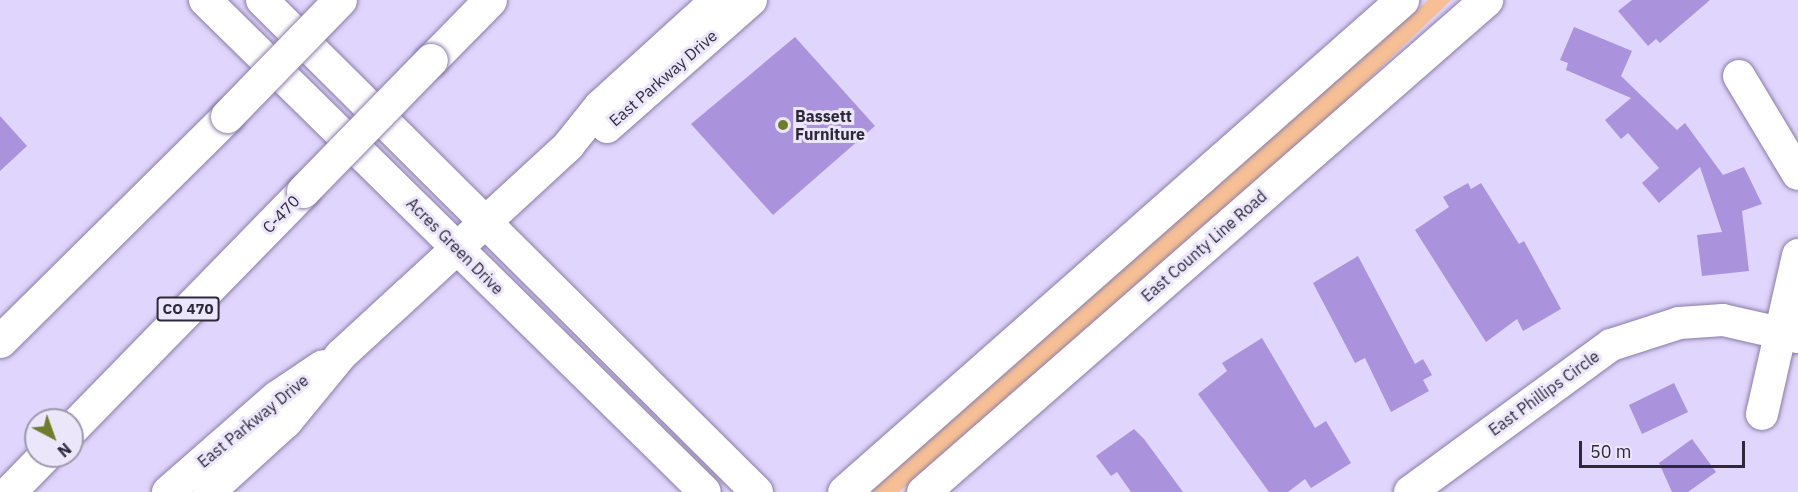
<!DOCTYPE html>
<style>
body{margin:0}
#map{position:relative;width:1798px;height:492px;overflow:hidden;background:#e0d5fc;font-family:"IBM Plex Sans",sans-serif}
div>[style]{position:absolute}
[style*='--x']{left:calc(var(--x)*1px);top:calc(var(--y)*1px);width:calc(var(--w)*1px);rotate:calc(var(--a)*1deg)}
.green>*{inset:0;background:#f6bf95}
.building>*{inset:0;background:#aa92dc}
.roads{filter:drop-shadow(0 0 2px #897ca8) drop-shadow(0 0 2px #897ca8)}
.minor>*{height:32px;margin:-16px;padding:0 16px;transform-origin:16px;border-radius:16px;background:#fff}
.major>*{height:33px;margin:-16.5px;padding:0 16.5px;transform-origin:16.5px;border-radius:16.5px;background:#fff}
.highway>*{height:33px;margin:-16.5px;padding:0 16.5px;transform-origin:16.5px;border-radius:16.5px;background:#fff}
.bridges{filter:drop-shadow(0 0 2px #897ca8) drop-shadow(0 0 2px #897ca8)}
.highway-bridge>*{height:33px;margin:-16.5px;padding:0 16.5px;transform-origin:16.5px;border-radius:16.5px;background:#fff}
.dots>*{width:16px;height:16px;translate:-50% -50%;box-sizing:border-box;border:3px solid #ebe6f9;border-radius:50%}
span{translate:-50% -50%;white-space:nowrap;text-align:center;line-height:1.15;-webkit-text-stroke:6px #ebe6f9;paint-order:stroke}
.shield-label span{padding:2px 4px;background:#ebe6f9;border:2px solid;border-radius:4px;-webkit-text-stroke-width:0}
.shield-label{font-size:15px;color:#2e283b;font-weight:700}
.street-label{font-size:16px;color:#2e283b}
.poi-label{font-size:16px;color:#2e283b;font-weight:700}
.left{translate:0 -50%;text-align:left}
.north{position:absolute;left:24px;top:408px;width:60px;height:60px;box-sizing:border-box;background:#ebe6f9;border:2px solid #9f9aad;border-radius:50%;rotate:139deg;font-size:16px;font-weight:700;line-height:24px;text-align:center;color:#2e283b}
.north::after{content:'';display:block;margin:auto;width:21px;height:27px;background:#6f7d2b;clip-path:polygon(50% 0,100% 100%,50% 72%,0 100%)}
.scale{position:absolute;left:1579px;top:441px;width:166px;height:27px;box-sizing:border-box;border:3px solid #2e283b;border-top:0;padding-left:8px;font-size:18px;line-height:21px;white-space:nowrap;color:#2e283b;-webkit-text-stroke:4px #ebe6f9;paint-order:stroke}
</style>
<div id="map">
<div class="green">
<div style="clip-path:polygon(1428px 0,1451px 0,1321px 125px,1074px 340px,899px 492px,862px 492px)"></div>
</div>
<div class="building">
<div style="clip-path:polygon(1632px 0,1710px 0,1660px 43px,1656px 39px,1648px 46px,1618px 11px)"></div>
<div style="clip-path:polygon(1574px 27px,1632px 51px,1621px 76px,1677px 130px,1685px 123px,1723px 175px,1744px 167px,1762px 204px,1742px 211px,1749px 271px,1702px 276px,1697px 235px,1722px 232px,1700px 167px,1659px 203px,1642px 183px,1659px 168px,1628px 133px,1621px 139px,1605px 120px,1631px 98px,1566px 70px,1568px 63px,1560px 60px)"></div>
<div style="clip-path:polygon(795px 37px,875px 126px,773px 215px,691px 124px)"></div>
<div style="clip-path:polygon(0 116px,27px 146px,0 171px)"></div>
<div style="clip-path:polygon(1468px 183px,1471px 189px,1481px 183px,1519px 244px,1524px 241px,1561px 309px,1523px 331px,1517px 319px,1486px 342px,1415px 230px,1449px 207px,1443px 197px)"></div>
<div style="clip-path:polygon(1358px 256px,1415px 364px,1423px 359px,1432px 375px,1423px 380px,1429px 391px,1391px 412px,1365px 358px,1355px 363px,1313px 283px)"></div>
<div style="clip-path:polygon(1262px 338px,1315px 428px,1326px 421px,1351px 463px,1311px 488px,1305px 479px,1288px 492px,1269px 492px,1198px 394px,1227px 371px,1222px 363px)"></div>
<div style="clip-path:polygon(1674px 383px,1688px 412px,1642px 434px,1629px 405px)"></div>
<div style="clip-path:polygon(1134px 429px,1144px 439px,1183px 492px,1131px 492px,1117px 472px,1111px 476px,1096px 456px)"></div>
<div style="clip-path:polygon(1692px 439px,1716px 472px,1688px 492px,1672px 492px,1659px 463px)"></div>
</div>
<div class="roads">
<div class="minor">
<div style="--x:205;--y:0;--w:701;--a:44.54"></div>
<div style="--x:262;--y:0;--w:698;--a:44.83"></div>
<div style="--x:1739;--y:76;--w:114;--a:59"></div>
<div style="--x:607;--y:127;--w:192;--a:-41.4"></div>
<div style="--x:1762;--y:414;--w:163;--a:-77.2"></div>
<div style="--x:168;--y:492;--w:145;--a:-41.1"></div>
<div style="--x:277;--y:397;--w:55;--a:-34"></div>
<div style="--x:209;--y:492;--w:104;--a:-42.3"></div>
<div style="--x:286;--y:422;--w:87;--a:-50.6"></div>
<div style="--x:341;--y:355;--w:309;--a:-42.6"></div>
<div style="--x:568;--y:146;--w:51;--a:-51.3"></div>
<div style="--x:600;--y:106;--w:158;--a:-42.2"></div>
<div style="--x:1410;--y:492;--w:249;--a:-36.2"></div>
<div style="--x:1611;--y:345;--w:71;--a:-17.9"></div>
<div style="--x:1679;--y:323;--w:44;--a:-3.9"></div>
<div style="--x:1723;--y:320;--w:77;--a:12.8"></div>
</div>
<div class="major">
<div style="--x:844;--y:492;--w:744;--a:-41.4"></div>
<div style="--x:923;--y:492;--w:748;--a:-41.15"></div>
</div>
<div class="highway">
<div style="--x:431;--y:60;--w:84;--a:-45.5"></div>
<div style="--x:0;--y:341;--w:320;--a:-44.7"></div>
<div style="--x:72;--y:428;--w:331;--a:-45.7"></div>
<div style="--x:9;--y:492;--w:50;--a:-45.8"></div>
</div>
</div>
<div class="bridges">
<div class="highway-bridge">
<div style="--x:227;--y:116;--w:162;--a:-45.8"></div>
<div style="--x:303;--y:191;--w:183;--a:-45.7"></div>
</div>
</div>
<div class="dots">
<div style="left:783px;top:125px;background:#6f7d2b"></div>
</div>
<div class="shield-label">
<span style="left:188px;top:309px">CO 470</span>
</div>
<div class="street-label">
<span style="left:663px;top:78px;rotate:-41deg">East Parkway Drive</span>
<span style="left:281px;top:214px;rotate:-46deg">C-470</span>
<span style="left:455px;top:246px;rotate:45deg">Acres Green Drive</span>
<span style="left:1204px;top:246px;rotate:-41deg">East County Line Road</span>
<span style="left:1544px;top:393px;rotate:-36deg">East Phillips Circle</span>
<span style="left:253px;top:421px;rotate:-39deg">East Parkway Drive</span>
</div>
<div class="poi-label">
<span class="left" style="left:795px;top:125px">Bassett<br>Furniture</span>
</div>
<div class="north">N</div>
<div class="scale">50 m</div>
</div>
